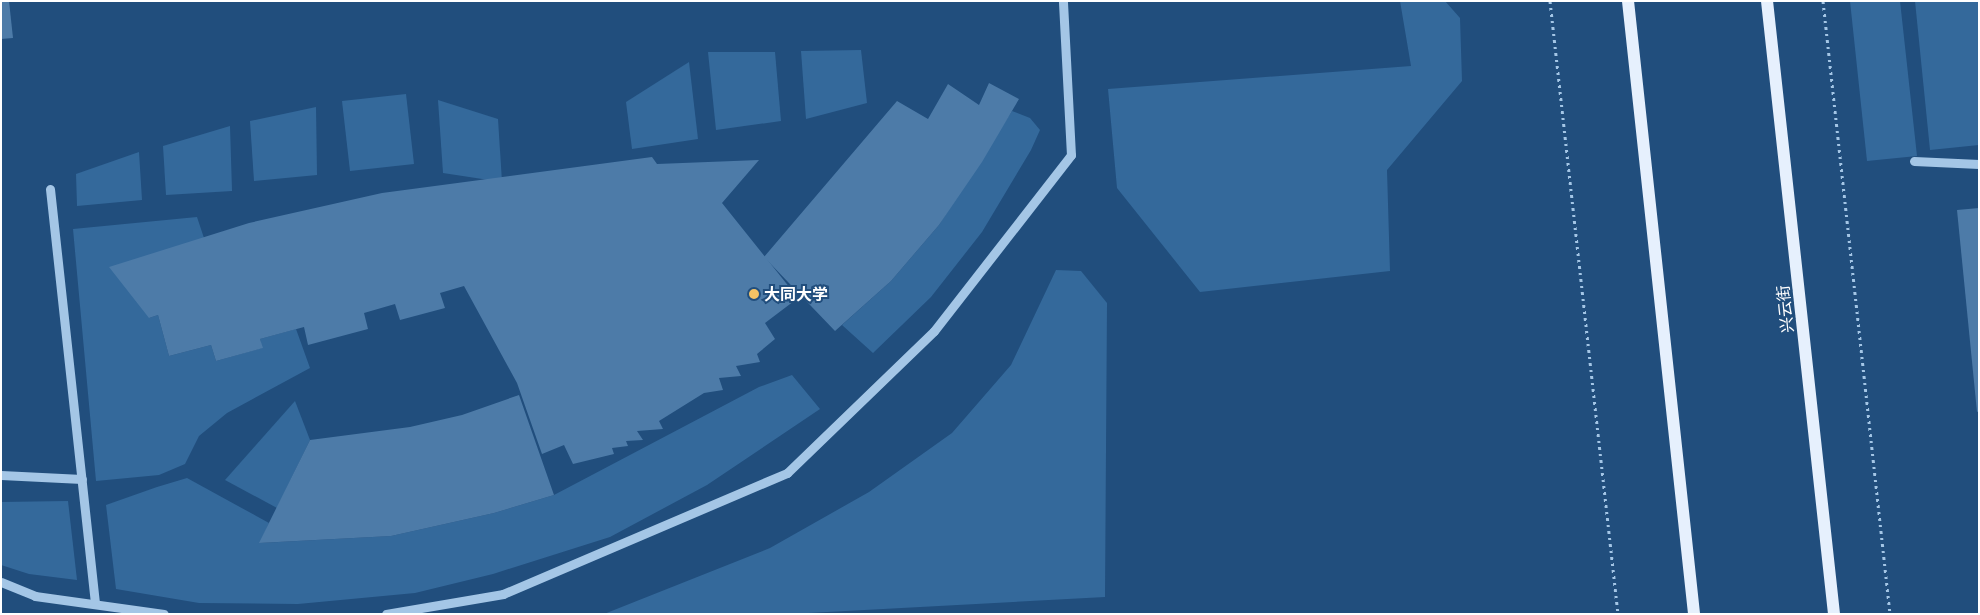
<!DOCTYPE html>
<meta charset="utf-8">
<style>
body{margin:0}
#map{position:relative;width:1980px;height:615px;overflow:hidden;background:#214e7d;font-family:"Archivo Narrow","Noto Sans SC",sans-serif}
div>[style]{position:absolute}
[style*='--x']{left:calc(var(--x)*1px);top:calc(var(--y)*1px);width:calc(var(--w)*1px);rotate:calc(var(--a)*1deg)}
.green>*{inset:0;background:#34699b}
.building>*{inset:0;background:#4d7ba8}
.path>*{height:3px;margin-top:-1.5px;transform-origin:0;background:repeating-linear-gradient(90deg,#a4c6e6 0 2.5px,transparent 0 6.5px)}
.minor>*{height:9px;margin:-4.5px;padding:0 4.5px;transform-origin:4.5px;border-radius:4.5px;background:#a4c6e6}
.major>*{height:12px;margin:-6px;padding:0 6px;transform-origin:6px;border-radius:6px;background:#e6f0fd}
.dots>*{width:14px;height:14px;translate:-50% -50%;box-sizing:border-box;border:2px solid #214e7d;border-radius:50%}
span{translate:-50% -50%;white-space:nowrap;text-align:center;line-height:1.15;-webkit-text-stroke:4px #214e7d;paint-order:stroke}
.poi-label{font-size:16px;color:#fff;font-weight:700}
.left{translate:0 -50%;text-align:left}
.street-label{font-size:16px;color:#fff}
.frame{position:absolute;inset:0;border:2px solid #fff;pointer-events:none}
</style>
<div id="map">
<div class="green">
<div style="clip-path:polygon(1400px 1px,1445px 1px,1460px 18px,1462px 81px,1387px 170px,1390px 271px,1200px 292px,1117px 188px,1108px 89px,1411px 66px)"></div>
<div style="clip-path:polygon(1850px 1px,1900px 1px,1917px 156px,1867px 161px)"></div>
<div style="clip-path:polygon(1915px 1px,1978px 1px,1979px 145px,1930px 150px)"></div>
<div style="clip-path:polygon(861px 50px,867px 103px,806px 119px,801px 51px)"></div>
<div style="clip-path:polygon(708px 52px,775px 52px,781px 121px,716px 130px)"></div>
<div style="clip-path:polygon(689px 62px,698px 139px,632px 149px,626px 102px)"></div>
<div style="clip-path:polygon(406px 94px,414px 164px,350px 171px,342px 101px)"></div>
<div style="clip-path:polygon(438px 100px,498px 119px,502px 182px,443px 173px)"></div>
<div style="clip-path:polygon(316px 107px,317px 175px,254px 181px,250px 121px)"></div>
<div style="clip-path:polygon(1012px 111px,1030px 118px,1040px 130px,1031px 150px,982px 232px,931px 297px,873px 353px,842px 325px,891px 281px,939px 225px)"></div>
<div style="clip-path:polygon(230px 126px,232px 191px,166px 195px,163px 146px)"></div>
<div style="clip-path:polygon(139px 152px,142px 200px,77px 206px,76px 174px)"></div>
<div style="clip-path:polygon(197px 217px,204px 238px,149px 318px,158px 315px,169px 356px,211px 345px,216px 361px,262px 348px,260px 339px,296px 329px,310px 368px,227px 413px,199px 436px,185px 464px,159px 475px,96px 481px,73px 229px)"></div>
<div style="clip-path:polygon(1056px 270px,1081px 271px,1107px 303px,1105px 597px,790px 614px,604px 614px,770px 548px,869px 492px,952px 433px,1011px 365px)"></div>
<div style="clip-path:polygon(792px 375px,820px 409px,707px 485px,610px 537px,493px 574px,415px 593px,298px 604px,199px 603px,116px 589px,106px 505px,157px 487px,187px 478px,269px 523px,260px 543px,391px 536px,494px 513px,554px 495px,759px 387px)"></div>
<div style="clip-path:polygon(295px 401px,310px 440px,277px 508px,225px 480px)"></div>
<div style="clip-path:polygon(68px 501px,77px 580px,29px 574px,1px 565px,1px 502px)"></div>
</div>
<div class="building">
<div style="clip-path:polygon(1px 1px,9px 1px,13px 38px,1px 39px)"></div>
<div style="clip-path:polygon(989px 83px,1019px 99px,982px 162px,939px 225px,891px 281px,835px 331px,764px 257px,897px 101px,928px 119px,948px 84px,979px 105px)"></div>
<div style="clip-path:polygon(652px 157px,657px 164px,759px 160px,722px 203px,798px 298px,765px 323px,775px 339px,757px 354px,760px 362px,736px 366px,741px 376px,719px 378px,723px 390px,704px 393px,659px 421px,663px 429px,637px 431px,643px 440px,626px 441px,628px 446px,612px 448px,614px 454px,573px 464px,564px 445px,542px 454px,517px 383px,464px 286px,440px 293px,445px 308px,400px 320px,395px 304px,364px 313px,368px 329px,308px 345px,304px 327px,260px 339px,263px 348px,216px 361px,211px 345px,169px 356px,158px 315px,149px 318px,109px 267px,249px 223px,382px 193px)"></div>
<div style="clip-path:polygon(1979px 208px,1979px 411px,1977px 412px,1957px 210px)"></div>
<div style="clip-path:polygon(519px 395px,554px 495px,494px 513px,391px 536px,259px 543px,310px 440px,410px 427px,462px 415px)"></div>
</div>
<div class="path">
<div style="--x:1550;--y:1;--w:617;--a:83.67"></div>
<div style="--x:1823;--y:1;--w:617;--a:83.76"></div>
</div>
<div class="minor">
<div style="--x:1914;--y:161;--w:65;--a:2.6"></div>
<div style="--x:50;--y:189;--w:417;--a:83.8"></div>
<div style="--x:1;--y:475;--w:81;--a:2.8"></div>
<div style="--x:1;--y:582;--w:37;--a:22"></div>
<div style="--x:35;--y:596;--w:130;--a:7.9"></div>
<div style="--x:386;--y:614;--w:119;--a:-9.7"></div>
<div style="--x:503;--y:594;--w:309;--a:-23.1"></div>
<div style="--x:787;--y:473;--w:204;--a:-44"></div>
<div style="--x:934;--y:331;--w:223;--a:-52.1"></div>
<div style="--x:1071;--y:155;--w:154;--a:-93"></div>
</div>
<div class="major">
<div style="--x:1628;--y:1;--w:617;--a:83.85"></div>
<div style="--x:1767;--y:1;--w:617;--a:83.76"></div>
</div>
<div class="dots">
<div style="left:754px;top:294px;background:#f3c265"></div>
</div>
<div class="poi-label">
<span class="left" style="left:764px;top:294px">大同大学</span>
</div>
<div class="street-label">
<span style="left:1785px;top:309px;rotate:-96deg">兴云街</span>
</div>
<div class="frame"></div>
</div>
